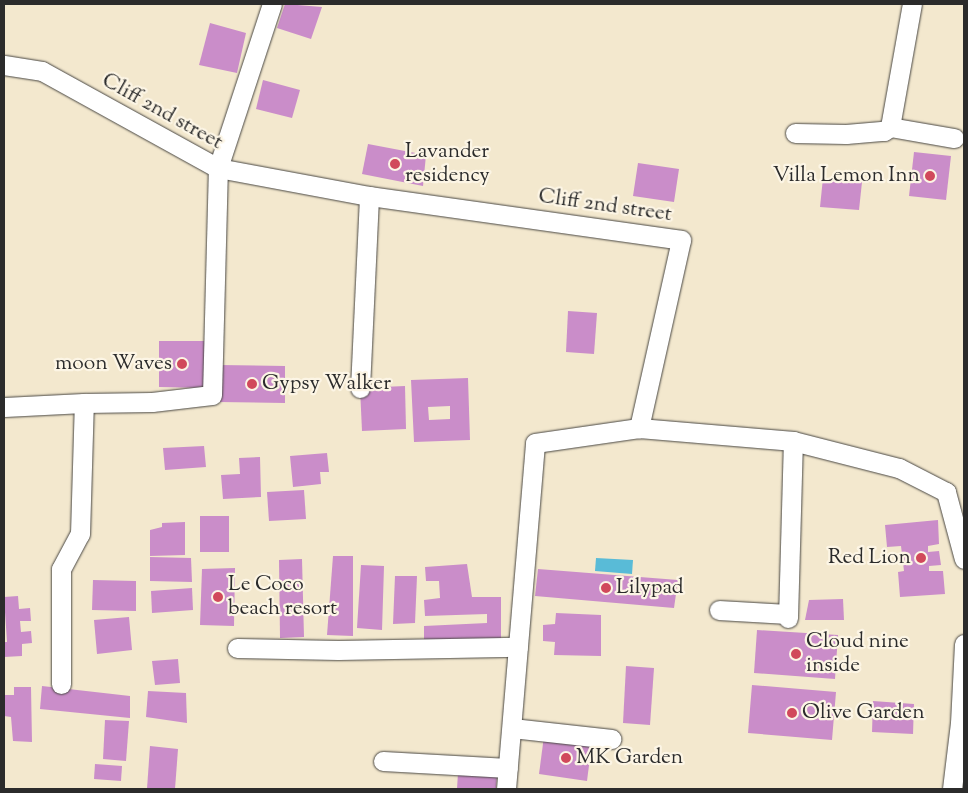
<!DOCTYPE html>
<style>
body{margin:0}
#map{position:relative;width:968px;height:793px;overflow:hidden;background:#f3e8ce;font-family:"Sorts Mill Goudy",serif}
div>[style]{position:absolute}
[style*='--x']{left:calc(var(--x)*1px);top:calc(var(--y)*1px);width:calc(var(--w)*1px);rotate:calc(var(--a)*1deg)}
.water>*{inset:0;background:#59bbd7}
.building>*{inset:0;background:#ca8dc9}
.roads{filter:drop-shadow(0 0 1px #494743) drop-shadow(0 0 1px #494743)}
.minor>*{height:19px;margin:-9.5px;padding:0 9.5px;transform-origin:9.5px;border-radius:9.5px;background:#fff}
.dots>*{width:14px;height:14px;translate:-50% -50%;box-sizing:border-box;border:2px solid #fcf5e5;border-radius:50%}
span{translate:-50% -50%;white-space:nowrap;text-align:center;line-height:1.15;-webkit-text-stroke:4.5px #fcf5e5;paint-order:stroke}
.street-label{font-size:21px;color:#2b2b2b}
.poi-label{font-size:21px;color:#2b2b2b}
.left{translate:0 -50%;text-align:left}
.right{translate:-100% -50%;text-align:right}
.frame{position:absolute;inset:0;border:5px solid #2b2b2b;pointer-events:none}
</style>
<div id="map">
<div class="water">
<div style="clip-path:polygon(596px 558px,633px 560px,632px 574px,595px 571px)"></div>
</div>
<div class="building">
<div style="clip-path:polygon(285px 4px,322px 7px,311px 39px,277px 28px)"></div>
<div style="clip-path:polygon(210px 23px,246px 33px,237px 73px,199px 65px)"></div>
<div style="clip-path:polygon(263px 80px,300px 90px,292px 118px,256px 109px)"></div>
<div style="clip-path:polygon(368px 144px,426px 155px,423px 186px,362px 174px)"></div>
<div style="clip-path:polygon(914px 152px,951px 156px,946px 200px,909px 196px)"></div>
<div style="clip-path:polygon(638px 163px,679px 169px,674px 202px,633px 196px)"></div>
<div style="clip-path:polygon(823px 178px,862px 182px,859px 210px,820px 207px)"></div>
<div style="clip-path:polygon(568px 311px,597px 313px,594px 354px,566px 352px)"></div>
<div style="clip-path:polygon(159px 341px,206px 341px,206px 388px,159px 387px)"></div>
<div style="clip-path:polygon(219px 365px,285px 366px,285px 403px,218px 402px)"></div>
<div style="clip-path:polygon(evenodd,468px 378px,470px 440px,414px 442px,411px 380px,468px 378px,450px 406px,450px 419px,429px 420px,428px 407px,450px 406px)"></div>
<div style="clip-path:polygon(405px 386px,406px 429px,362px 431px,360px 388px)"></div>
<div style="clip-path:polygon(204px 446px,206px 467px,165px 470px,163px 448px)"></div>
<div style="clip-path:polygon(327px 453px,329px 472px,320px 472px,321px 484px,293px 487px,290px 456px)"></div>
<div style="clip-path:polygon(260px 457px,261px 497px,223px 499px,221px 475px,240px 474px,239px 458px)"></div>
<div style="clip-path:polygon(304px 490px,306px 519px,269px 521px,267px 492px)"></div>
<div style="clip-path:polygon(200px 516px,229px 516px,229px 552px,200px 552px)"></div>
<div style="clip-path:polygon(938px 520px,939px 544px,928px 546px,928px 552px,939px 551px,941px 565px,929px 566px,929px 571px,943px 571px,945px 594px,900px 597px,898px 572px,904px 571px,901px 546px,887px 547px,885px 525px)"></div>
<div style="clip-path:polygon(185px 522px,185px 555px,150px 556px,150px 530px,162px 527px,162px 523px)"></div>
<div style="clip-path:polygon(333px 556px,353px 556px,353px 636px,327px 635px)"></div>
<div style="clip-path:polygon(150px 557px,191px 558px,192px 582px,150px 581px)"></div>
<div style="clip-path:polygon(302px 559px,304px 637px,280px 638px,279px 560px)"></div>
<div style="clip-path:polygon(467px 564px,472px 597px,501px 597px,501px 642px,424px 645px,424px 626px,487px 623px,487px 614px,425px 616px,424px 600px,440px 598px,439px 581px,426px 581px,425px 567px)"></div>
<div style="clip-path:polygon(361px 565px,384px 566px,382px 630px,357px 628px)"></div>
<div style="clip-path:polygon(235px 568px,234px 626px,200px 625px,202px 569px)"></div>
<div style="clip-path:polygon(538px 569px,678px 580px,674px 608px,535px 596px)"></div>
<div style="clip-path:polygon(395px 576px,417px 576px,415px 623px,393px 624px)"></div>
<div style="clip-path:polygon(93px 580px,136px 581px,136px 611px,92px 610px)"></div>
<div style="clip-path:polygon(192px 588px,193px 610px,152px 613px,151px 591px)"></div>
<div style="clip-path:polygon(18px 596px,19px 609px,30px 608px,31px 621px,20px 621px,21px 632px,31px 631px,32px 643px,22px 644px,22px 656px,4px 657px,4px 642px,7px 642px,4px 597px)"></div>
<div style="clip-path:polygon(843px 599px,844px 620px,805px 620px,809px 600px)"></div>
<div style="clip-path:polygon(556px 613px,601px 615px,601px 656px,554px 655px,555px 642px,543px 641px,543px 625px,555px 624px)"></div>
<div style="clip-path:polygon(129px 617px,132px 650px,97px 654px,94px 620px)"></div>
<div style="clip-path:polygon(757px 630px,838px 635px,835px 679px,754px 673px)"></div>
<div style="clip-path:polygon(178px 659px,180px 683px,155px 685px,152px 661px)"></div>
<div style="clip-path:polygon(626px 666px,654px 668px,650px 725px,623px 723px)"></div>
<div style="clip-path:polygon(752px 685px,836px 692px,832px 740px,748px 733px)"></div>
<div style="clip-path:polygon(42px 686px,130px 696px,130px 718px,40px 709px)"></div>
<div style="clip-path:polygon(14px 687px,31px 687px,32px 742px,13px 741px,11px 717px,4px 716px,4px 695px,14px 695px)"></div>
<div style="clip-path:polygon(148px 691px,186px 693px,187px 723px,146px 717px)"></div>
<div style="clip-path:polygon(873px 701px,914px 704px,913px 734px,872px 732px)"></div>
<div style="clip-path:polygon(105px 720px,129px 721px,126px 761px,103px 759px)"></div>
<div style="clip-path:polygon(544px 736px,592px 742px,587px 781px,539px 774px)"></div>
<div style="clip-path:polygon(150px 746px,178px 749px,175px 789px,147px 789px)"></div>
<div style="clip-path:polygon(95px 764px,122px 766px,121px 781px,94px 779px)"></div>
<div style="clip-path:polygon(458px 773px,497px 776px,496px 789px,457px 789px)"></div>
</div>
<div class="roads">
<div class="minor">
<div style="--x:4;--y:65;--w:38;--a:9"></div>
<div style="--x:42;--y:71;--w:201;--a:28.9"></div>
<div style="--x:218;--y:168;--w:154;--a:10.5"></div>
<div style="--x:369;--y:196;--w:315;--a:8"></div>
<div style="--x:681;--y:240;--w:193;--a:102.6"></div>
<div style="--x:890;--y:127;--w:65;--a:9.8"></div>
<div style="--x:795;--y:133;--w:51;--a:1.1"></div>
<div style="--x:846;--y:134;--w:38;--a:-5"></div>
<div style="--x:884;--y:131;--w:7;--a:-34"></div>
<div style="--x:890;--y:127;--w:125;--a:-79.9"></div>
<div style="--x:360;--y:388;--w:192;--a:-87.3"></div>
<div style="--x:4;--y:407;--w:80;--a:-2.9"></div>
<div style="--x:719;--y:610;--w:68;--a:3.4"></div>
<div style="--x:788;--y:618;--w:177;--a:-88.4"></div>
<div style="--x:237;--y:648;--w:101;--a:1.1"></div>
<div style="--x:338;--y:650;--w:180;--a:-1"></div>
<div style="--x:61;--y:684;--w:115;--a:-90"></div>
<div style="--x:61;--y:569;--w:40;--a:-62"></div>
<div style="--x:80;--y:534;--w:131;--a:-88.3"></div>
<div style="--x:84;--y:403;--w:68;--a:-0.8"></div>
<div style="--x:152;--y:402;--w:60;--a:-6.7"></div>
<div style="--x:212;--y:395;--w:227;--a:-88.5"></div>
<div style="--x:218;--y:168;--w:173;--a:-71.8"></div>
<div style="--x:512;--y:728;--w:100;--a:6.3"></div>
<div style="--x:383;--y:761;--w:125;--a:3.2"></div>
<div style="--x:506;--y:789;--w:347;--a:-85.2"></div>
<div style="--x:535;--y:443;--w:105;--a:-8.2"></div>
<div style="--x:639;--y:428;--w:155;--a:4.8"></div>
<div style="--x:793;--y:441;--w:109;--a:14.3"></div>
<div style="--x:899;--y:468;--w:53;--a:27.1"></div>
<div style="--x:946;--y:492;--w:69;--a:75"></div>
<div style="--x:952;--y:789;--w:66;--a:-83.1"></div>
<div style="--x:960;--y:723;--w:79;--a:-87.1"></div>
</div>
</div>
<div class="dots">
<div style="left:395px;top:164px;background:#d1495b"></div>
<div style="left:930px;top:176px;background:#d1495b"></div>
<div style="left:182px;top:364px;background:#d1495b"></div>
<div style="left:252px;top:384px;background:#d1495b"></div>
<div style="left:921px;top:558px;background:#d1495b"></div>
<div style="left:606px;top:588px;background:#d1495b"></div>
<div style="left:218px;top:597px;background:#d1495b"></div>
<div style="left:796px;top:654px;background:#d1495b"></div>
<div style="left:792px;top:713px;background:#d1495b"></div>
<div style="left:566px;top:758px;background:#d1495b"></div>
</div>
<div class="street-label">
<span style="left:162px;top:112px;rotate:29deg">Cliff 2nd street</span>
<span style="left:605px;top:206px;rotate:8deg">Cliff 2nd street</span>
</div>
<div class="poi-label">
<span class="left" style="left:405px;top:164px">Lavander<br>residency</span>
<span class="right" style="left:920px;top:176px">Villa Lemon Inn</span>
<span class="right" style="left:172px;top:364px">moon Waves</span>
<span class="left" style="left:262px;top:384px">Gypsy Walker</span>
<span class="right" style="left:911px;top:558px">Red Lion</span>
<span class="left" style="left:228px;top:597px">Le Coco<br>beach resort</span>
<span class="left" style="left:616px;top:588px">Lilypad</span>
<span class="left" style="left:806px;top:654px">Cloud nine<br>inside</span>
<span class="left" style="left:802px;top:713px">Olive Garden</span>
<span class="left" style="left:576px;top:758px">MK Garden</span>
</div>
<div class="frame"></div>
</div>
